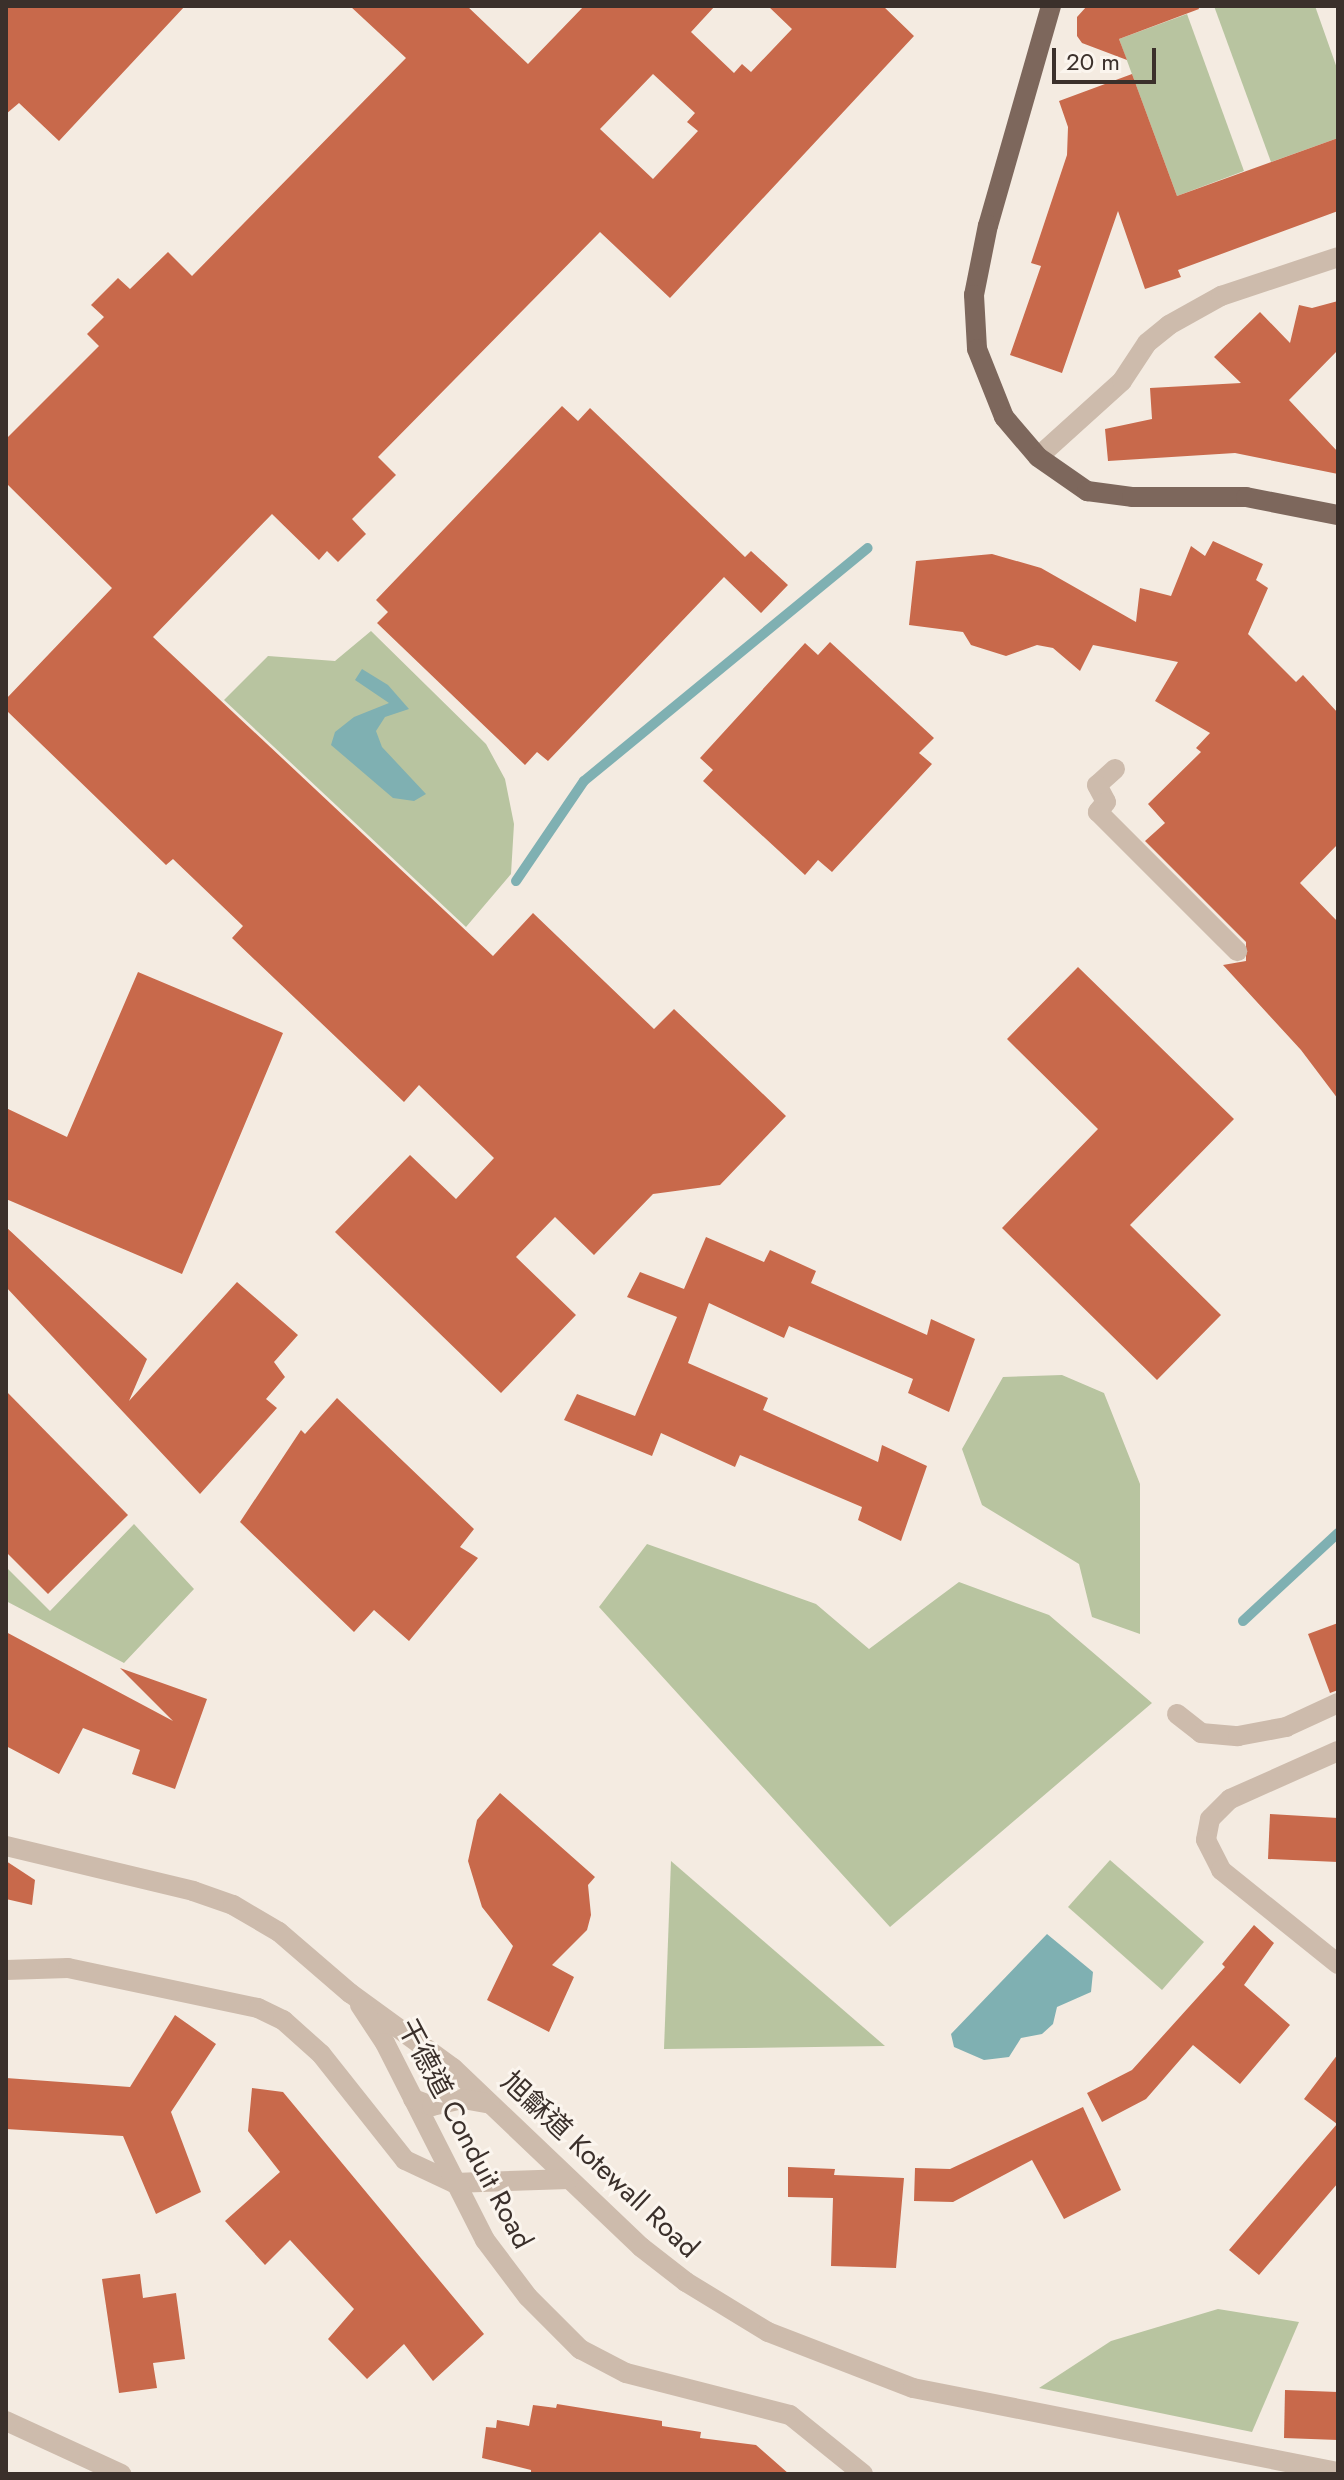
<!DOCTYPE html>
<meta charset="utf-8">
<style>
body{margin:0}
#map{position:relative;width:1344px;height:2480px;overflow:hidden;background:#f4ebe1;font-family:Jost,"Noto Sans TC",sans-serif}
div>[style]{position:absolute}
[style*='--x']{left:calc(var(--x)*1px);top:calc(var(--y)*1px);width:calc(var(--w)*1px);rotate:calc(var(--a)*1deg)}
.green>*{inset:0;background:#b8c4a0}
.water>*{inset:0;background:#7fb0b2}
.stream>*{height:10px;margin:-5px;padding:0 5px;transform-origin:5px;border-radius:5px;background:#7fb0b2}
.building>*{inset:0;background:#c8694b}
.minor>*{height:20px;margin:-10px;padding:0 10px;transform-origin:10px;border-radius:10px;background:#cdbbac}
.major>*{height:20px;margin:-10px;padding:0 10px;transform-origin:10px;border-radius:10px;background:#7d675c}
span{translate:-50% -50%;white-space:nowrap;text-align:center;line-height:1.15;-webkit-text-stroke:6px #fbf5ee;paint-order:stroke}
.street-label{font-size:28px;color:#3b302b}
.frame{position:absolute;inset:0;border:8px solid #3b302b;pointer-events:none}
.scale{position:absolute;left:1052px;top:48px;width:104px;height:36px;box-sizing:border-box;border:4px solid #3b302b;border-top:0;padding-left:10px;font-size:24px;line-height:28px;white-space:nowrap;color:#3b302b;-webkit-text-stroke:6px #fbf5ee;paint-order:stroke}
</style>
<div id="map">
<div class="green">
<div style="clip-path:polygon(1214px 6px,1315px 6px,1338px 71px,1338px 138px,1271px 162px)"></div>
<div style="clip-path:polygon(1187px 14px,1244px 171px,1177px 196px,1119px 39px)"></div>
<div style="clip-path:polygon(371px 631px,486px 744px,505px 779px,514px 824px,511px 874px,466px 927px,224px 700px,268px 656px,335px 661px)"></div>
<div style="clip-path:polygon(1062px 1375px,1104px 1393px,1140px 1484px,1140px 1634px,1092px 1617px,1079px 1564px,982px 1505px,962px 1449px,1003px 1377px)"></div>
<div style="clip-path:polygon(134px 1524px,194px 1589px,124px 1663px,6px 1601px,6px 1567px,50px 1611px)"></div>
<div style="clip-path:polygon(647px 1544px,816px 1604px,869px 1649px,959px 1582px,1049px 1615px,1152px 1703px,890px 1927px,599px 1607px)"></div>
<div style="clip-path:polygon(1110px 1860px,1204px 1942px,1162px 1990px,1068px 1907px)"></div>
<div style="clip-path:polygon(671px 1861px,885px 2046px,664px 2049px)"></div>
<div style="clip-path:polygon(1218px 2309px,1299px 2322px,1252px 2432px,1039px 2388px,1111px 2341px)"></div>
</div>
<div class="water">
<div style="clip-path:polygon(362px 669px,388px 685px,409px 709px,385px 717px,376px 731px,382px 747px,426px 794px,414px 801px,393px 798px,331px 745px,335px 732px,354px 717px,389px 703px,355px 680px)"></div>
<div style="clip-path:polygon(1047px 1934px,1093px 1972px,1091px 1992px,1057px 2007px,1053px 2024px,1042px 2034px,1021px 2038px,1009px 2057px,984px 2060px,954px 2047px,951px 2034px)"></div>
</div>
<div class="stream">
<div style="--x:516;--y:881;--w:121;--a:-55.8"></div>
<div style="--x:584;--y:781;--w:367;--a:-39.4"></div>
<div style="--x:1243;--y:1621;--w:129;--a:-42.8"></div>
</div>
<div class="building">
<div style="clip-path:polygon(6px 6px,185px 6px,59px 141px,19px 103px,6px 114px)"></div>
<div style="clip-path:polygon(evenodd,350px 6px,467px 6px,528px 64px,584px 6px,715px 6px,691px 32px,734px 73px,742px 64px,751px 72px,792px 29px,768px 6px,883px 6px,914px 36px,670px 298px,600px 232px,378px 457px,396px 475px,352px 519px,366px 534px,338px 562px,327px 551px,319px 560px,272px 514px,153px 637px,493px 956px,533px 913px,654px 1029px,674px 1009px,786px 1116px,720px 1185px,653px 1194px,594px 1255px,555px 1217px,516px 1257px,576px 1315px,501px 1393px,335px 1232px,410px 1155px,456px 1199px,494px 1158px,419px 1085px,404px 1102px,232px 938px,243px 926px,173px 859px,166px 865px,6px 710px,6px 699px,112px 588px,6px 483px,6px 439px,99px 346px,87px 334px,104px 317px,91px 305px,118px 278px,130px 289px,168px 252px,192px 276px,406px 58px,350px 6px,653px 74px,695px 113px,687px 122px,698px 131px,653px 179px,600px 129px,653px 74px)"></div>
<div style="clip-path:polygon(1087px 6px,1198px 6px,1199px 9px,1119px 39px,1127px 60px,1082px 43px,1077px 36px,1077px 17px)"></div>
<div style="clip-path:polygon(1132px 74px,1177px 196px,1338px 138px,1338px 211px,1178px 270px,1181px 277px,1145px 289px,1118px 211px,1062px 373px,1010px 355px,1041px 266px,1031px 263px,1067px 155px,1068px 127px,1059px 101px)"></div>
<div style="clip-path:polygon(1338px 301px,1338px 350px,1289px 400px,1338px 452px,1338px 474px,1235px 453px,1108px 461px,1105px 429px,1152px 419px,1150px 388px,1241px 383px,1214px 357px,1260px 312px,1290px 343px,1299px 305px,1312px 308px)"></div>
<div style="clip-path:polygon(562px 406px,578px 421px,590px 408px,745px 557px,751px 551px,788px 585px,761px 613px,724px 577px,548px 761px,537px 752px,525px 765px,377px 623px,388px 612px,376px 600px)"></div>
<div style="clip-path:polygon(1213px 541px,1263px 564px,1256px 580px,1268px 588px,1248px 634px,1296px 682px,1303px 675px,1338px 713px,1338px 844px,1300px 883px,1338px 922px,1338px 1099px,1301px 1050px,1223px 965px,1246px 961px,1246px 942px,1145px 841px,1165px 823px,1148px 804px,1201px 752px,1196px 748px,1210px 733px,1155px 701px,1178px 662px,1093px 645px,1080px 671px,1053px 648px,1037px 645px,1006px 656px,971px 645px,963px 632px,909px 625px,916px 561px,992px 554px,1041px 568px,1136px 622px,1140px 588px,1171px 596px,1191px 546px,1205px 556px)"></div>
<div style="clip-path:polygon(830px 642px,934px 738px,919px 753px,932px 764px,832px 872px,818px 860px,805px 875px,703px 781px,713px 770px,700px 758px,805px 643px,818px 655px)"></div>
<div style="clip-path:polygon(1078px 967px,1234px 1119px,1130px 1225px,1221px 1315px,1157px 1380px,1002px 1228px,1098px 1129px,1007px 1039px)"></div>
<div style="clip-path:polygon(138px 972px,283px 1033px,182px 1274px,6px 1199px,6px 1108px,67px 1137px)"></div>
<div style="clip-path:polygon(6px 1227px,147px 1359px,129px 1401px,237px 1282px,298px 1335px,274px 1362px,285px 1377px,266px 1399px,277px 1408px,200px 1494px,6px 1287px)"></div>
<div style="clip-path:polygon(706px 1237px,764px 1262px,770px 1250px,816px 1271px,811px 1283px,927px 1335px,931px 1319px,975px 1339px,949px 1412px,908px 1393px,913px 1379px,789px 1326px,784px 1338px,709px 1303px,688px 1363px,768px 1398px,763px 1410px,878px 1462px,882px 1445px,927px 1466px,901px 1541px,858px 1520px,862px 1507px,740px 1455px,735px 1467px,661px 1433px,652px 1456px,564px 1420px,577px 1394px,635px 1416px,677px 1317px,627px 1297px,640px 1272px,684px 1289px)"></div>
<div style="clip-path:polygon(6px 1391px,128px 1515px,48px 1594px,6px 1552px)"></div>
<div style="clip-path:polygon(337px 1398px,474px 1529px,460px 1547px,478px 1558px,409px 1641px,374px 1610px,354px 1632px,240px 1522px,301px 1430px,305px 1434px)"></div>
<div style="clip-path:polygon(1338px 1623px,1338px 1690px,1330px 1693px,1308px 1634px)"></div>
<div style="clip-path:polygon(6px 1632px,173px 1721px,120px 1668px,207px 1699px,175px 1789px,132px 1774px,140px 1750px,83px 1728px,59px 1774px,6px 1746px)"></div>
<div style="clip-path:polygon(500px 1793px,595px 1877px,588px 1885px,591px 1915px,587px 1930px,552px 1965px,574px 1977px,549px 2032px,487px 2000px,513px 1946px,482px 1907px,468px 1861px,477px 1820px)"></div>
<div style="clip-path:polygon(1270px 1814px,1338px 1818px,1338px 1862px,1268px 1859px)"></div>
<div style="clip-path:polygon(6px 1861px,35px 1880px,32px 1905px,6px 1899px)"></div>
<div style="clip-path:polygon(1254px 1925px,1274px 1943px,1244px 1985px,1290px 2025px,1240px 2084px,1193px 2045px,1146px 2099px,1102px 2122px,1087px 2093px,1132px 2070px,1225px 1967px,1222px 1964px)"></div>
<div style="clip-path:polygon(175px 2015px,216px 2044px,171px 2112px,201px 2192px,156px 2214px,123px 2136px,6px 2129px,6px 2078px,130px 2087px)"></div>
<div style="clip-path:polygon(1338px 2054px,1338px 2183px,1259px 2275px,1229px 2250px,1337px 2124px,1304px 2099px)"></div>
<div style="clip-path:polygon(252px 2088px,283px 2092px,484px 2334px,433px 2381px,404px 2344px,367px 2379px,328px 2339px,354px 2309px,290px 2240px,265px 2265px,225px 2221px,280px 2172px,248px 2131px)"></div>
<div style="clip-path:polygon(1083px 2107px,1121px 2190px,1064px 2219px,1032px 2160px,953px 2202px,914px 2201px,915px 2168px,950px 2169px)"></div>
<div style="clip-path:polygon(788px 2167px,835px 2169px,834px 2175px,904px 2178px,896px 2268px,831px 2266px,833px 2198px,788px 2197px)"></div>
<div style="clip-path:polygon(140px 2274px,143px 2298px,176px 2293px,185px 2359px,153px 2363px,157px 2388px,119px 2393px,102px 2279px)"></div>
<div style="clip-path:polygon(1285px 2390px,1338px 2392px,1338px 2440px,1284px 2438px)"></div>
<div style="clip-path:polygon(557px 2404px,662px 2421px,662px 2426px,701px 2432px,700px 2438px,756px 2445px,789px 2474px,531px 2474px,531px 2470px,482px 2458px,486px 2427px,496px 2428px,497px 2420px,529px 2426px,533px 2405px,556px 2408px)"></div>
</div>
<div class="minor">
<div style="--x:1038;--y:457;--w:113;--a:-42.1"></div>
<div style="--x:1122;--y:381;--w:45;--a:-56.7"></div>
<div style="--x:1147;--y:343;--w:28;--a:-39"></div>
<div style="--x:1169;--y:325;--w:60;--a:-29.1"></div>
<div style="--x:1221;--y:296;--w:123;--a:-18.4"></div>
<div style="--x:1115;--y:769;--w:24;--a:138"></div>
<div style="--x:1097;--y:785;--w:19;--a:62"></div>
<div style="--x:1106;--y:802;--w:13;--a:129"></div>
<div style="--x:1098;--y:812;--w:197;--a:45"></div>
<div style="--x:1177;--y:1714;--w:31;--a:38"></div>
<div style="--x:1201;--y:1733;--w:37;--a:5"></div>
<div style="--x:1238;--y:1736;--w:49;--a:-10.6"></div>
<div style="--x:1286;--y:1727;--w:57;--a:-24.8"></div>
<div style="--x:1338;--y:1751;--w:118;--a:156"></div>
<div style="--x:1230;--y:1799;--w:28;--a:135"></div>
<div style="--x:1210;--y:1819;--w:21;--a:101"></div>
<div style="--x:1206;--y:1840;--w:34;--a:63"></div>
<div style="--x:1221;--y:1870;--w:150;--a:38.8"></div>
<div style="--x:6;--y:1846;--w:192;--a:13.5"></div>
<div style="--x:193;--y:1891;--w:42;--a:19.3"></div>
<div style="--x:233;--y:1905;--w:53;--a:30.4"></div>
<div style="--x:279;--y:1932;--w:94;--a:40.7"></div>
<div style="--x:350;--y:1993;--w:127;--a:36.1"></div>
<div style="--x:453;--y:2068;--w:260;--a:43.6"></div>
<div style="--x:641;--y:2247;--w:57;--a:37.9"></div>
<div style="--x:686;--y:2282;--w:96;--a:31.4"></div>
<div style="--x:768;--y:2332;--w:155;--a:21.1"></div>
<div style="--x:913;--y:2388;--w:433;--a:11.2"></div>
<div style="--x:6;--y:1970;--w:62;--a:-1.8"></div>
<div style="--x:68;--y:1968;--w:194;--a:11.9"></div>
<div style="--x:258;--y:2008;--w:28;--a:26"></div>
<div style="--x:283;--y:2020;--w:51;--a:41.8"></div>
<div style="--x:321;--y:2054;--w:135;--a:51.6"></div>
<div style="--x:405;--y:2160;--w:54;--a:25.1"></div>
<div style="--x:454;--y:2183;--w:115;--a:-2"></div>
<div style="--x:360;--y:2005;--w:45;--a:56.7"></div>
<div style="--x:385;--y:2043;--w:221;--a:63.1"></div>
<div style="--x:485;--y:2240;--w:71;--a:53"></div>
<div style="--x:528;--y:2297;--w:74;--a:45"></div>
<div style="--x:580;--y:2349;--w:52;--a:27.6"></div>
<div style="--x:626;--y:2373;--w:169;--a:14.4"></div>
<div style="--x:790;--y:2415;--w:94;--a:38.9"></div>
<div style="--x:413;--y:2099;--w:20;--a:20"></div>
<div style="--x:432;--y:2106;--w:32;--a:-13"></div>
<div style="--x:463;--y:2099;--w:27;--a:10"></div>
<div style="--x:6;--y:2421;--w:127;--a:24.7"></div>
</div>
<div class="major">
<div style="--x:1051;--y:6;--w:228;--a:106"></div>
<div style="--x:988;--y:225;--w:71;--a:101.3"></div>
<div style="--x:974;--y:295;--w:54;--a:86.8"></div>
<div style="--x:977;--y:349;--w:73;--a:68.3"></div>
<div style="--x:1004;--y:417;--w:52;--a:49.6"></div>
<div style="--x:1038;--y:457;--w:60;--a:34.8"></div>
<div style="--x:1087;--y:491;--w:45;--a:7.6"></div>
<div style="--x:1132;--y:497;--w:114;--a:0"></div>
<div style="--x:1246;--y:497;--w:94;--a:11.1"></div>
</div>
<div class="street-label">
<span style="left:465px;top:2134px;rotate:62deg">干德道 Conduit Road</span>
<span style="left:600px;top:2165px;rotate:43deg">旭龢道 Kotewall Road</span>
</div>
<div class="frame"></div>
<div class="scale">20 m</div>
</div>
